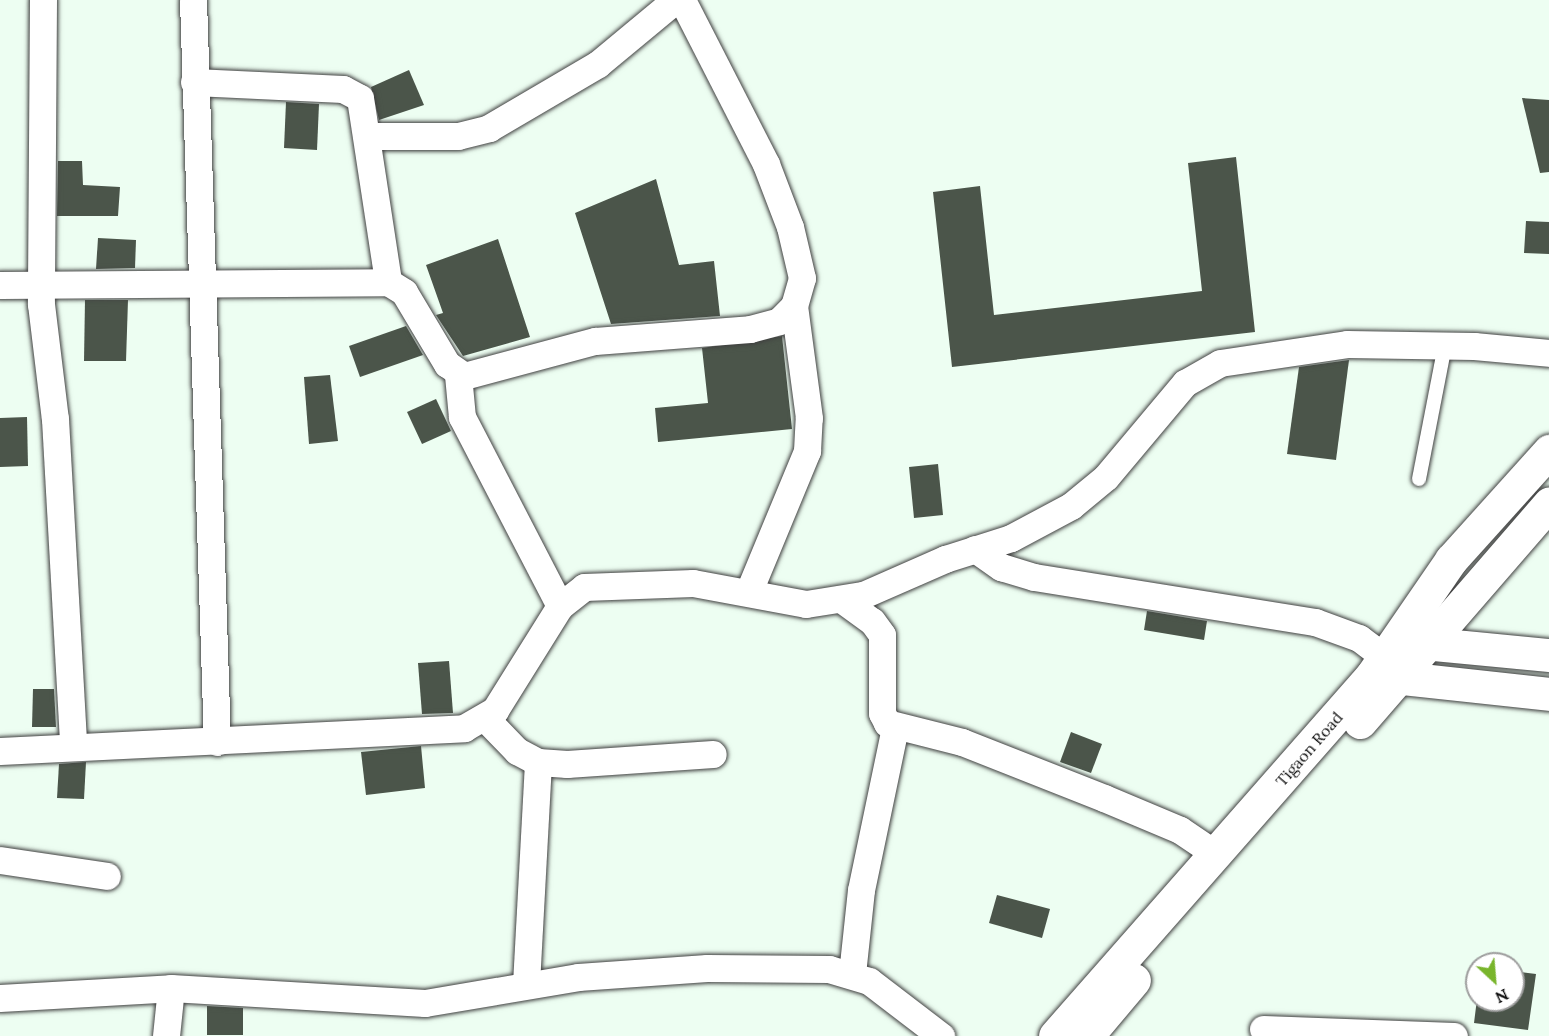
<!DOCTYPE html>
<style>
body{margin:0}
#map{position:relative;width:1549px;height:1036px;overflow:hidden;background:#edfef2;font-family:Lora,serif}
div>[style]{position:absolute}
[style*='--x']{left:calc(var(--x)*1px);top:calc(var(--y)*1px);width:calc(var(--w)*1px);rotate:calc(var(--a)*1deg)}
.building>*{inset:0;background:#4b554a}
.roads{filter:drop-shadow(0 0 2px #404040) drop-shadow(0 0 2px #404040)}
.service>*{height:14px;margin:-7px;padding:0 7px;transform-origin:7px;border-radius:7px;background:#fff}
.minor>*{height:27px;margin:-13.5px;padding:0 13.5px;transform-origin:13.5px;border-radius:13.5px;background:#fff}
.tertiary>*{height:33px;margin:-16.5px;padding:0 16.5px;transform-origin:16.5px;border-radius:16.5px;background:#fff}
span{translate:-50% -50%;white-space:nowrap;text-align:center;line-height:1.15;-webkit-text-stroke:6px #fff;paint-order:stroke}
.street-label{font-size:16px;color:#0d0d0d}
.north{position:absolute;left:1465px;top:952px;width:60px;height:60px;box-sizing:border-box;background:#fff;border:2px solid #9e9e9e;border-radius:50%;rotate:154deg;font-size:16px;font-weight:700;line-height:24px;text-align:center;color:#0d0d0d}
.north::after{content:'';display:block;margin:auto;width:21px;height:27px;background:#79b52c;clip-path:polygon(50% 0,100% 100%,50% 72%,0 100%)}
</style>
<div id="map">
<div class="building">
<div style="clip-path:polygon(409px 70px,424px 105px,379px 120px,371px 87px)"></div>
<div style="clip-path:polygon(1522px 98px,1549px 100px,1549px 172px,1540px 173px)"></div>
<div style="clip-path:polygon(286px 102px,319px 104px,317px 150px,284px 148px)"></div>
<div style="clip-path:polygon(1236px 157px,1255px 332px,952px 367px,933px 192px,980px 186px,994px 315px,1202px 291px,1188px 163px)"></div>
<div style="clip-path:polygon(58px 161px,82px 161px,83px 185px,120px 187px,118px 216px,57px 216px)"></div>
<div style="clip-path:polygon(656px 179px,679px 265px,714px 261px,720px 316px,611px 324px,575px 213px)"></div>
<div style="clip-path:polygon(1526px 221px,1549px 222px,1549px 254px,1524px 253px)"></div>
<div style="clip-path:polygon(98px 238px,136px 240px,135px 268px,96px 269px)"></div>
<div style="clip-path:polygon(498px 239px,530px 337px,463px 356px,436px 315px,443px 313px,426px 265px)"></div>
<div style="clip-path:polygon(85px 300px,128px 300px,126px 361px,84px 361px)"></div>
<div style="clip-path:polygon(406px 326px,423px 355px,360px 377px,349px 346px)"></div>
<div style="clip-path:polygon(782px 336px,792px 429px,658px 442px,655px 408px,708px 403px,702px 348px)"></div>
<div style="clip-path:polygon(1349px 360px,1336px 460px,1287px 454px,1299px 367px)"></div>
<div style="clip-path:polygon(330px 375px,338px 441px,309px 444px,304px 377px)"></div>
<div style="clip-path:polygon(436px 399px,451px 431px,422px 444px,407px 412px)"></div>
<div style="clip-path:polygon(27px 417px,28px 466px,0 467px,0 418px)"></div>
<div style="clip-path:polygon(938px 464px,943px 515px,914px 518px,909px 467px)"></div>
<div style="clip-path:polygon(1147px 611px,1207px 621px,1204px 640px,1144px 630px)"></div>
<div style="clip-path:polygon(449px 661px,453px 713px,422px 714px,418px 663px)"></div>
<div style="clip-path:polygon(33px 689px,54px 689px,56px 727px,32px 727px)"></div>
<div style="clip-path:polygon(1071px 732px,1102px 744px,1091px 773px,1060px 762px)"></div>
<div style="clip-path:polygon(421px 746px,425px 788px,366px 795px,361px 752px)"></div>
<div style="clip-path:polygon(86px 762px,84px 799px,57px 798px,59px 764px)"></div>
<div style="clip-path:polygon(997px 895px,1050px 909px,1042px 938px,989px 923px)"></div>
<div style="clip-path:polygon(1513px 971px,1536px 974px,1528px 1030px,1474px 1023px,1477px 999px,1513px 1000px)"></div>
<div style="clip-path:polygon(207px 1006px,243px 1008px,243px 1035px,207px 1035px)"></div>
</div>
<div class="roads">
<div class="service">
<div style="--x:1419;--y:479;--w:136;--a:-79"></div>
</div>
<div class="minor">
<div style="--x:43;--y:0;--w:304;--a:90.4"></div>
<div style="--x:41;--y:304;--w:116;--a:83.1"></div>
<div style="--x:55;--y:419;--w:325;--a:86.8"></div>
<div style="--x:193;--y:0;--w:742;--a:88.15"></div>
<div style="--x:194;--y:82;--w:149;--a:2.7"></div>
<div style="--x:343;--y:89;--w:19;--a:28"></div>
<div style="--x:360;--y:98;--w:186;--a:81.3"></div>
<div style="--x:368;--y:136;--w:90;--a:0"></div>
<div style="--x:458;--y:136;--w:32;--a:-14"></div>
<div style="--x:489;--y:128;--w:126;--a:-30.4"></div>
<div style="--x:598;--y:64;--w:100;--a:-39.7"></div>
<div style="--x:0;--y:285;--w:388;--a:-0.4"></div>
<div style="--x:388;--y:282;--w:19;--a:32"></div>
<div style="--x:404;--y:292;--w:84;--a:59.2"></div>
<div style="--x:447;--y:364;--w:21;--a:35"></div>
<div style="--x:464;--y:376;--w:136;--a:-15"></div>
<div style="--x:595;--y:341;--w:155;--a:-4.4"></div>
<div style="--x:750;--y:329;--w:30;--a:-15"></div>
<div style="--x:779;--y:321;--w:21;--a:-45"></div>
<div style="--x:794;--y:306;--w:29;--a:-74"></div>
<div style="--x:802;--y:278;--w:52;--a:-103.2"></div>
<div style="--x:790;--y:227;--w:67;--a:-110.9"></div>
<div style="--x:766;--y:164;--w:184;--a:-117.1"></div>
<div style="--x:458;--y:375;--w:42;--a:84.6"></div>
<div style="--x:462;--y:417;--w:213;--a:62.6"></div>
<div style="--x:975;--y:549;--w:32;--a:35"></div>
<div style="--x:1001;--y:567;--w:34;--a:17"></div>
<div style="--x:1034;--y:577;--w:285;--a:9.1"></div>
<div style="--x:1315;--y:622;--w:47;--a:20"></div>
<div style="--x:1359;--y:638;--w:31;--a:37"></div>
<div style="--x:749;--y:591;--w:152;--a:-67.5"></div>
<div style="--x:807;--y:451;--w:33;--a:-87"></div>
<div style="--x:809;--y:418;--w:113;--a:-97.6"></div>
<div style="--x:844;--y:601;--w:34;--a:36"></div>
<div style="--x:872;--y:621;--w:17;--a:54"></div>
<div style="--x:882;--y:635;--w:78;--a:90"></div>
<div style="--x:882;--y:713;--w:11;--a:63"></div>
<div style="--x:887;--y:723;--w:77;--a:14.2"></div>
<div style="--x:962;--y:742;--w:153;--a:21.5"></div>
<div style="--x:1104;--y:798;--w:82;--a:22.8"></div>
<div style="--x:1180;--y:830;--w:45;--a:34"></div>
<div style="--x:486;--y:719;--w:45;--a:45.9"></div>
<div style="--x:517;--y:751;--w:24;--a:28"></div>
<div style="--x:538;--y:762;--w:29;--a:4"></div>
<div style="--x:567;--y:764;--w:146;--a:-3.9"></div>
<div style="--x:0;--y:751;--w:465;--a:-2.8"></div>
<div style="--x:464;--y:728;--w:36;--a:-30"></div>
<div style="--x:495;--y:710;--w:123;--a:-58"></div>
<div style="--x:560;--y:606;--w:31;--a:-38"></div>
<div style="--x:584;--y:587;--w:109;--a:-2.1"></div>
<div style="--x:693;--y:583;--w:115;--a:10.5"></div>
<div style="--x:806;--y:604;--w:58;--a:-9"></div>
<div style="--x:863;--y:595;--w:90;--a:-23.7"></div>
<div style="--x:945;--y:559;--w:69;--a:-17.7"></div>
<div style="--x:1011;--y:538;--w:68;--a:-28.1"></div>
<div style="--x:1071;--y:506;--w:45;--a:-39.6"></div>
<div style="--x:1106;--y:477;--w:123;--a:-50"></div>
<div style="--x:1185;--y:383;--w:40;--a:-29.7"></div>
<div style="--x:1220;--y:363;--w:128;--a:-8.5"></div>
<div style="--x:1347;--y:344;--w:127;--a:0.9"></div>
<div style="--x:1474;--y:346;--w:75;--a:5.3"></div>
<div style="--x:0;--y:860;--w:108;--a:8.5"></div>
<div style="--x:852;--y:974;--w:84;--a:-83.9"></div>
<div style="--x:861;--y:890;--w:167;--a:-78.2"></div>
<div style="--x:526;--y:984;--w:222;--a:-86.9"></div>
<div style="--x:0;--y:998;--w:171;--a:-3.3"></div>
<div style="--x:171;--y:988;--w:254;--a:3.4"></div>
<div style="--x:425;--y:1003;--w:155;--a:-9.6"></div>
<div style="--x:578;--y:977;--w:129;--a:-4"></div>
<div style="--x:707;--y:968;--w:122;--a:0.5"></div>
<div style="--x:829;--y:969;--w:42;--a:16.7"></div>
<div style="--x:869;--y:981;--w:91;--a:37.4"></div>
<div style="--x:1263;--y:1029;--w:191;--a:2.1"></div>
<div style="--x:166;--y:1036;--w:48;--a:-84.1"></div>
</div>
<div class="tertiary">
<div style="--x:1413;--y:642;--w:137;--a:5.5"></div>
<div style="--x:1384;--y:676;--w:166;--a:6.2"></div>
<div style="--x:1360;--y:722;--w:289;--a:-49.1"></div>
<div style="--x:1055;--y:1036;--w:480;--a:-48.7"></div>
<div style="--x:1372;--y:675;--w:140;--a:-55.5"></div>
<div style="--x:1451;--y:560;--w:147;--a:-48"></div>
<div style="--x:1087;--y:1036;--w:73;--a:-50"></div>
</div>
</div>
<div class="street-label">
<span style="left:1309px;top:749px;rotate:-49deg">Tigaon Road</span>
</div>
<div class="north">N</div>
</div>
